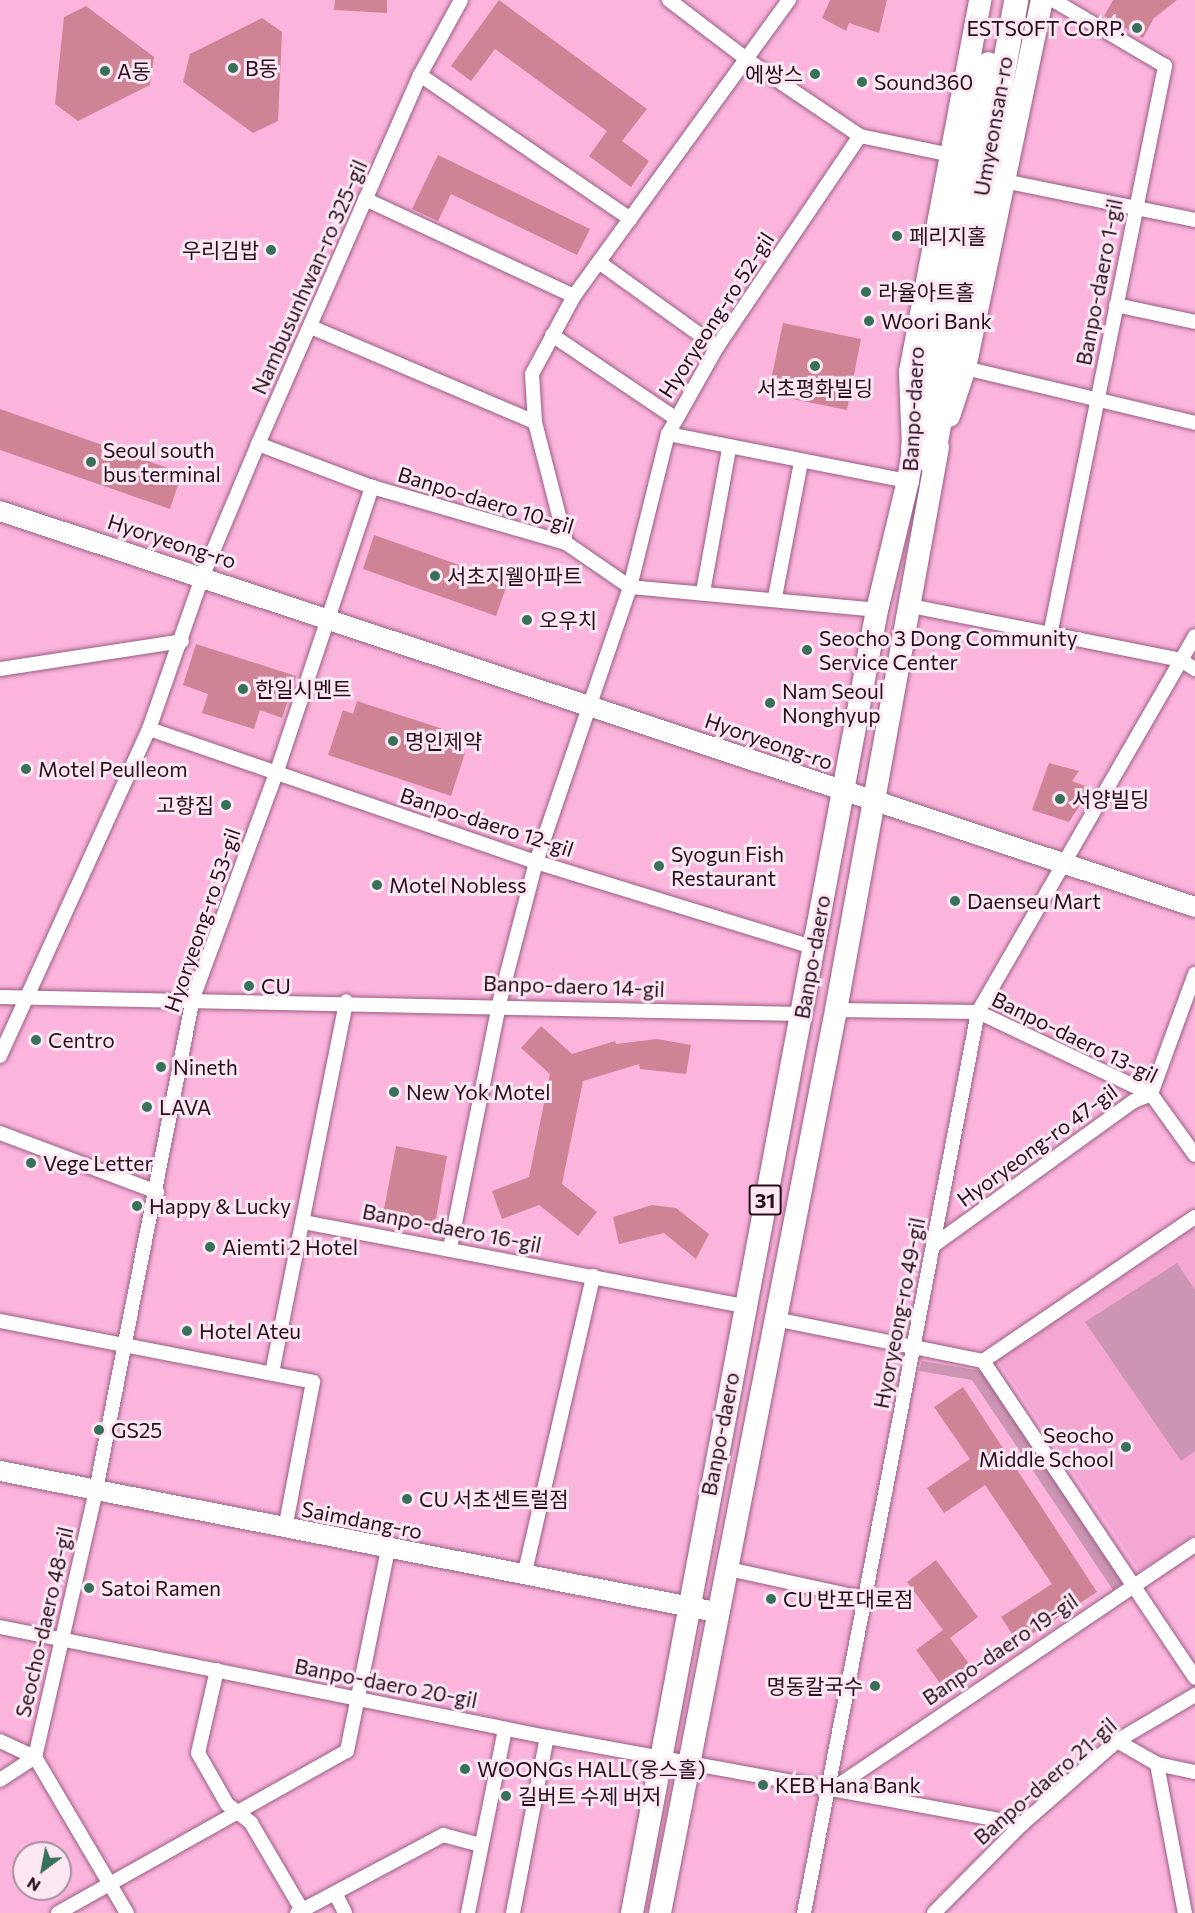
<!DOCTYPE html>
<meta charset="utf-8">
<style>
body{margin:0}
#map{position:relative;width:1195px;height:1913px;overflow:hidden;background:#fbb5dd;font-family:Commissioner,"Noto Sans KR",sans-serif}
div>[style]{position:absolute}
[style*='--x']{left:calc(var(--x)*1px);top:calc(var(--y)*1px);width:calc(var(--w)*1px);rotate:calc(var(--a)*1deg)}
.built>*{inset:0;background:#f3a7d2}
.green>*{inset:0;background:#cb95b3}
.building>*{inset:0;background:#ce8495}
.roads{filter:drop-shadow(0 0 2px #9c5d82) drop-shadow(0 0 2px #9c5d82)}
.minor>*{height:14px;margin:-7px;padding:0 7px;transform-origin:7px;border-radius:7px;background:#fff}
.secondary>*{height:20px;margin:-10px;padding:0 10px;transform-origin:10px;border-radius:10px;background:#fff}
.primary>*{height:22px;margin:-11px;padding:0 11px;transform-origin:11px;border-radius:11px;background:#fff}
.trunk>*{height:24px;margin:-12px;padding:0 12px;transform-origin:12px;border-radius:12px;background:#fff}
.dots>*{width:16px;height:16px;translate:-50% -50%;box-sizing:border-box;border:3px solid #fde7f3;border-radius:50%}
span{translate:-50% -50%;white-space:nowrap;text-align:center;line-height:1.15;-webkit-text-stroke:6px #fde7f3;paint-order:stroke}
.shield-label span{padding:2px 4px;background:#fde7f3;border:2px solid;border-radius:4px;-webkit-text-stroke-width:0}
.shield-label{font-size:20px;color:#270e1d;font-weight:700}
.poi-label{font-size:21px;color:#270e1d}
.right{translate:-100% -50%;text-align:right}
.left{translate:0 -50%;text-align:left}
.street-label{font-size:21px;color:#270e1d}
.north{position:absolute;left:12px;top:1841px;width:60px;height:60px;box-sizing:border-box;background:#fde7f3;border:2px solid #a7909d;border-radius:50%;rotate:212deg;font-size:16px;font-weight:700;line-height:24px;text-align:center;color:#270e1d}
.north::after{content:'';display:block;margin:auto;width:21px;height:27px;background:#387159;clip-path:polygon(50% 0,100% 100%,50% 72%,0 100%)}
</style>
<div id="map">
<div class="built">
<div style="clip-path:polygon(1195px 1228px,1195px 1534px,1140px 1571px,998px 1360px)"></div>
</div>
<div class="green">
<div style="clip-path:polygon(1177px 1263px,1195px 1290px,1195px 1451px,1181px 1461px,1085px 1322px)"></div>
<div style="clip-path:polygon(922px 1361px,982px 1371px,1123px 1583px,1113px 1590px,972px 1380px,919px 1371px)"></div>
</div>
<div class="building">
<div style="clip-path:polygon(335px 0,387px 0,387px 13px,334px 10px)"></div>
<div style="clip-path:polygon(499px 0,647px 109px,622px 141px,649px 161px,631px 187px,589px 156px,607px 131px,495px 49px,471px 81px,451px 66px)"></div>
<div style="clip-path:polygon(830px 0,887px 0,879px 33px,849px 23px,846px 31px,822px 18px)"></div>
<div style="clip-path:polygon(1113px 0,1177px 0,1154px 18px,1143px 38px,1104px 16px)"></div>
<div style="clip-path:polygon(86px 6px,154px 57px,150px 85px,78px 121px,55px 104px,64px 17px)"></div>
<div style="clip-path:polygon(262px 18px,282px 32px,278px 121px,253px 133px,183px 82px,190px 54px)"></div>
<div style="clip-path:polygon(438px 155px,590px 229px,577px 255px,451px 194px,438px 221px,412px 209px)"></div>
<div style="clip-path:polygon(783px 323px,861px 339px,847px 410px,768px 394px)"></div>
<div style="clip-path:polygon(0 409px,182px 473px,170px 509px,0 450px)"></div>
<div style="clip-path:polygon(374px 535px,508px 582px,496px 616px,363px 569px)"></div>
<div style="clip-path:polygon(196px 644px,296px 676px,282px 718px,260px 710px,254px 729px,202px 713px,208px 694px,183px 685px)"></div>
<div style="clip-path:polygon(357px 701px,455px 733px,450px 748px,465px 753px,451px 796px,328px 755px,343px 710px,353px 714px)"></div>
<div style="clip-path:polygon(1049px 763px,1079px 771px,1072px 781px,1091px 788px,1069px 822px,1032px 810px)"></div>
<div style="clip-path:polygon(541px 1026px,572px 1054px,615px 1041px,616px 1044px,657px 1039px,691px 1045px,686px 1074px,640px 1069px,639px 1064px,583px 1081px,562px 1184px,597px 1212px,578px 1236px,539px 1205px,502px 1219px,492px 1191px,529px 1177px,550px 1074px,521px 1048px)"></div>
<div style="clip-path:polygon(396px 1146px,447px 1156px,434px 1230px,382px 1220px)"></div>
<div style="clip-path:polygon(652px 1205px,676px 1208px,709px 1234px,696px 1259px,664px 1233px,619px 1244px,613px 1217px)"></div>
<div style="clip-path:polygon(963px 1387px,1097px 1592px,1018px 1643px,1001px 1617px,1052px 1584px,985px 1485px,944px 1513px,927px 1488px,970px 1459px,934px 1407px)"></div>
<div style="clip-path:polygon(936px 1560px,978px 1617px,950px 1638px,970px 1665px,942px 1686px,916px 1650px,943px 1630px,907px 1582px)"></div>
</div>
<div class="roads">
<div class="minor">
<div style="--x:669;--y:0;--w:101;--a:37.3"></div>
<div style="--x:749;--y:61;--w:134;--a:34"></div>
<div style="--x:860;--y:136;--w:93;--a:11.8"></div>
<div style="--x:420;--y:75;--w:255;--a:34.4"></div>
<div style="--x:1004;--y:181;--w:195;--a:11.5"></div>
<div style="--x:365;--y:199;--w:230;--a:24.9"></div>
<div style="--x:600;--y:263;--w:144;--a:35.7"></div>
<div style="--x:1116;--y:305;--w:81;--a:12.1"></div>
<div style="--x:311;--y:327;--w:243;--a:23"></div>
<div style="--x:552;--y:335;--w:148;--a:34"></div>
<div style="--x:965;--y:368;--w:236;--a:13.4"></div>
<div style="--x:668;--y:434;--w:245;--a:11.1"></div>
<div style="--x:258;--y:444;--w:122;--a:20.7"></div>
<div style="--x:372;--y:487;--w:202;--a:16.1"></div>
<div style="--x:566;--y:543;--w:78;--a:34.5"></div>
<div style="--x:630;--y:587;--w:248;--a:5.3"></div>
<div style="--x:566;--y:543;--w:125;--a:-104.4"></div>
<div style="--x:535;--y:422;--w:48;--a:-93.6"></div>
<div style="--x:532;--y:374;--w:89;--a:-61.7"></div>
<div style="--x:574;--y:296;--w:366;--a:-54"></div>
<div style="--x:703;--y:592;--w:145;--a:-79.7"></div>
<div style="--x:775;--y:597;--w:137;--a:-79.1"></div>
<div style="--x:906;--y:605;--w:280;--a:11.3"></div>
<div style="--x:1181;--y:660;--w:17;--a:33"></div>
<div style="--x:1050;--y:635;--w:581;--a:-78.57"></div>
<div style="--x:1165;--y:66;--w:130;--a:-149.5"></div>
<div style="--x:0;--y:669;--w:184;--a:-8.7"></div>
<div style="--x:149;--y:729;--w:409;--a:19"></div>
<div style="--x:536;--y:862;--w:290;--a:17.1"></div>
<div style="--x:0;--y:997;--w:801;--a:1.22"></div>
<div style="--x:836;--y:1010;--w:142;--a:0.8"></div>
<div style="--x:978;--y:1012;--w:191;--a:25.4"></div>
<div style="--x:1151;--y:1094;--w:75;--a:54.2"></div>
<div style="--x:0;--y:1056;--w:359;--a:-65.5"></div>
<div style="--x:149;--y:729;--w:163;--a:-70.7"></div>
<div style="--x:203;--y:575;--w:142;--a:-67.2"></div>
<div style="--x:258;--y:444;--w:403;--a:-66.3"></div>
<div style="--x:420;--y:75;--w:85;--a:-61.3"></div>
<div style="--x:0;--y:1133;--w:168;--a:20.6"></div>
<div style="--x:303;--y:1222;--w:449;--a:10.8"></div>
<div style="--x:934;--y:1245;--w:246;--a:-35.8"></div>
<div style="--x:1134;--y:1101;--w:18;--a:-22"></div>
<div style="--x:1151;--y:1094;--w:128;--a:-69.9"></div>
<div style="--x:450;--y:1248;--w:249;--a:-78.6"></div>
<div style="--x:499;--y:1004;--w:147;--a:-75.4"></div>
<div style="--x:536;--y:862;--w:291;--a:-71.1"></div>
<div style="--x:630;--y:587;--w:158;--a:-76.1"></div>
<div style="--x:668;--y:434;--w:100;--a:-60.6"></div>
<div style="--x:717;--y:347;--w:255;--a:-55.9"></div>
<div style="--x:775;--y:1319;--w:212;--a:11.4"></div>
<div style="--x:983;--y:1361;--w:381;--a:56.2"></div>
<div style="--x:0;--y:1321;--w:319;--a:11"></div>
<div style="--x:313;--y:1382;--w:150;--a:100.8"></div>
<div style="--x:983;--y:1361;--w:256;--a:-34.2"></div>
<div style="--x:272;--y:1373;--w:379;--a:-78.7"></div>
<div style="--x:724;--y:1568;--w:145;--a:12.3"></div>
<div style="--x:524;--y:1576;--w:308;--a:-77"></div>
<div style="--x:0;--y:1627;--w:558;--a:11.37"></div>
<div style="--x:547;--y:1737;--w:483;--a:10.4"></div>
<div style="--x:217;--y:1670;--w:85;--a:102.9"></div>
<div style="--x:198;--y:1753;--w:59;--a:60.4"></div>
<div style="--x:227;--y:1804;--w:31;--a:38"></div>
<div style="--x:251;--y:1823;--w:101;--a:59.6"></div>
<div style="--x:0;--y:1741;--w:38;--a:25"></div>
<div style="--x:35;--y:1757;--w:181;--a:59.5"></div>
<div style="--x:1117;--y:1741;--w:46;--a:29.9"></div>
<div style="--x:1157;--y:1764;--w:39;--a:12"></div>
<div style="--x:1157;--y:1764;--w:152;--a:79.4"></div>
<div style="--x:0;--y:1780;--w:42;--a:-33.3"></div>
<div style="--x:35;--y:1757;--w:274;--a:-77.1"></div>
<div style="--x:96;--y:1490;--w:501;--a:-78.85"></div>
<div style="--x:193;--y:998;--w:239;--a:-69.7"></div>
<div style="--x:276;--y:774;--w:303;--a:-71.5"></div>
<div style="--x:830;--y:1791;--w:440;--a:-34"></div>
<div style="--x:335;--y:1893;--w:22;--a:63"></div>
<div style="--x:58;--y:1913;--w:331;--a:-29.3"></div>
<div style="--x:347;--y:1751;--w:205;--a:-78.5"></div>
<div style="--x:297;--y:1913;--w:166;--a:-28.1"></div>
<div style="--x:443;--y:1835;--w:39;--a:15"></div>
<div style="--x:468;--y:1913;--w:188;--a:-78.6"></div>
<div style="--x:513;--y:1913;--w:179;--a:-79.1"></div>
<div style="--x:804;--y:1913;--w:918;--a:-79.07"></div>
<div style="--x:978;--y:1012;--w:434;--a:-60"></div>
<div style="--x:934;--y:1913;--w:125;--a:-45.3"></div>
<div style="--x:1022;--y:1824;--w:126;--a:-41.1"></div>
<div style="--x:1117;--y:1741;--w:91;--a:-30.5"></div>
</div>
<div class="secondary">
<div style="--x:0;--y:511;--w:1259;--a:18.33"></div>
<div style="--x:0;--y:1471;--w:730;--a:11.14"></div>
</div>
<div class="primary">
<div style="--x:949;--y:416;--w:51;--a:-71.6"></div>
<div style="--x:965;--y:368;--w:376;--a:-78.2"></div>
<div style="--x:632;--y:1913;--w:1326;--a:-79.35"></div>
<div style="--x:877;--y:610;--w:133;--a:-76.5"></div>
<div style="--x:908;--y:481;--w:33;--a:-81"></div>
<div style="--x:913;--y:448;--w:76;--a:-92.3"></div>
<div style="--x:910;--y:372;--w:379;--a:-79.3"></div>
<div style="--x:660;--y:1913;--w:920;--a:-78.97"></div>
<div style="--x:836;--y:1010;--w:572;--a:-79.73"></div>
</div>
<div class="trunk">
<div style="--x:913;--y:448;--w:391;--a:-78.9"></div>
<div style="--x:932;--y:464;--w:472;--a:-79.7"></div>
</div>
</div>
<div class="dots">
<div style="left:1137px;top:28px;background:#387159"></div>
<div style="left:233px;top:68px;background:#387159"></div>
<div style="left:105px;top:71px;background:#387159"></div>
<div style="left:815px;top:74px;background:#387159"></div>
<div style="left:862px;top:82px;background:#387159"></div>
<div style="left:897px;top:236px;background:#387159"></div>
<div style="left:271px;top:250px;background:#387159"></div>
<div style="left:866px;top:292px;background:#387159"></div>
<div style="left:869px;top:321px;background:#387159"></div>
<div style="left:815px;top:366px;background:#387159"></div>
<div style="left:91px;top:462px;background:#387159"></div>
<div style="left:435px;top:576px;background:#387159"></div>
<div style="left:527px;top:620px;background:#387159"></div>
<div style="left:807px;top:650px;background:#387159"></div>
<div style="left:243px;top:689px;background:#387159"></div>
<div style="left:770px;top:703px;background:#387159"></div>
<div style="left:393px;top:741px;background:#387159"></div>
<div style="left:26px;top:769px;background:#387159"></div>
<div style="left:1060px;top:799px;background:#387159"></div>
<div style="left:226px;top:805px;background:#387159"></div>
<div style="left:659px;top:866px;background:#387159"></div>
<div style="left:377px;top:885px;background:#387159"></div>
<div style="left:955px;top:901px;background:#387159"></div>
<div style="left:249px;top:986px;background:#387159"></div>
<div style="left:36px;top:1040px;background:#387159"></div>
<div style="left:161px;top:1067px;background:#387159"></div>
<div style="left:394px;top:1092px;background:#387159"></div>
<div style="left:147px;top:1107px;background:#387159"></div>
<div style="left:31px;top:1163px;background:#387159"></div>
<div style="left:137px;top:1206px;background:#387159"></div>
<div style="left:210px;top:1247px;background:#387159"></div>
<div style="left:187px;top:1331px;background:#387159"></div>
<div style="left:99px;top:1430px;background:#387159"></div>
<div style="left:1126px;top:1447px;background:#387159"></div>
<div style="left:407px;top:1499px;background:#387159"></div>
<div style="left:89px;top:1588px;background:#387159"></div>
<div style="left:771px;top:1599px;background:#387159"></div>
<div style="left:875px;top:1686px;background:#387159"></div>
<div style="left:465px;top:1769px;background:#387159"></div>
<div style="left:763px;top:1785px;background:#387159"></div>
<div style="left:506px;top:1796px;background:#387159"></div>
</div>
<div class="shield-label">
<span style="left:765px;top:1200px">31</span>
</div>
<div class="poi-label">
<span class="right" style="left:1125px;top:28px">ESTSOFT CORP.</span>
<span class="left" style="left:245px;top:68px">B동</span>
<span class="left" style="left:117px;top:71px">A동</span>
<span class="right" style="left:803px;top:74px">에쌍스</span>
<span class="left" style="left:874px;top:82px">Sound360</span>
<span class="left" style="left:909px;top:236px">페리지홀</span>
<span class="right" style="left:259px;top:250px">우리김밥</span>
<span class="left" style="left:878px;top:292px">라율아트홀</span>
<span class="left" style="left:881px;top:321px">Woori Bank</span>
<span style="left:815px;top:388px">서초평화빌딩</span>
<span class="left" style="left:103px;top:462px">Seoul south<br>bus terminal</span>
<span class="left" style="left:447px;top:576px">서초지웰아파트</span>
<span class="left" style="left:539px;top:620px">오우치</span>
<span class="left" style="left:819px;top:650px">Seocho 3 Dong Community<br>Service Center</span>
<span class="left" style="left:255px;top:689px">한일시멘트</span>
<span class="left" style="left:782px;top:703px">Nam Seoul<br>Nonghyup</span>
<span class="left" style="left:405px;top:741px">명인제약</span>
<span class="left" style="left:38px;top:769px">Motel Peulleom</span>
<span class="left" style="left:1072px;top:799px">서양빌딩</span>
<span class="right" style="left:214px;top:805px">고향집</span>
<span class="left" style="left:671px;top:866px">Syogun Fish<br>Restaurant</span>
<span class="left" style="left:389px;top:885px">Motel Nobless</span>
<span class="left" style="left:967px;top:901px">Daenseu Mart</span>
<span class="left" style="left:261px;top:986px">CU</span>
<span class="left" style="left:48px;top:1040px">Centro</span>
<span class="left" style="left:173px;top:1067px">Nineth</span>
<span class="left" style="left:406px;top:1092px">New Yok Motel</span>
<span class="left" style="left:159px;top:1107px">LAVA</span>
<span class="left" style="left:43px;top:1163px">Vege Letter</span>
<span class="left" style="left:149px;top:1206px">Happy &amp; Lucky</span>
<span class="left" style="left:222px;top:1247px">Aiemti 2 Hotel</span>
<span class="left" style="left:199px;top:1331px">Hotel Ateu</span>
<span class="left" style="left:111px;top:1430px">GS25</span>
<span class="right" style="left:1114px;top:1447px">Seocho<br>Middle School</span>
<span class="left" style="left:419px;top:1499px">CU 서초센트럴점</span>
<span class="left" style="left:101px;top:1588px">Satoi Ramen</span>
<span class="left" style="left:783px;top:1599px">CU 반포대로점</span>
<span class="right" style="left:863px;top:1686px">명동칼국수</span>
<span class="left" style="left:477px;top:1769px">WOONGs HALL(웅스홀)</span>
<span class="left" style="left:775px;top:1785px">KEB Hana Bank</span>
<span class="left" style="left:518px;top:1796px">길버트 수제 버저</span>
</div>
<div class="street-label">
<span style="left:993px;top:126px;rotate:-80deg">Umyeonsan-ro</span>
<span style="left:309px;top:277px;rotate:-66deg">Nambusunhwan-ro 325-gil</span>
<span style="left:1099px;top:282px;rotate:-79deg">Banpo-daero 1-gil</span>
<span style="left:716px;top:315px;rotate:-57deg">Hyoryeong-ro 52-gil</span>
<span style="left:913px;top:409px;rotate:-87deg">Banpo-daero</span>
<span style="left:486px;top:500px;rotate:17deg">Banpo-daero 10-gil</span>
<span style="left:172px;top:541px;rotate:18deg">Hyoryeong-ro</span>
<span style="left:769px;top:741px;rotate:19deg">Hyoryeong-ro</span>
<span style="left:487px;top:822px;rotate:18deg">Banpo-daero 12-gil</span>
<span style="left:202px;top:920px;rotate:-71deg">Hyoryeong-ro 53-gil</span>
<span style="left:812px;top:957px;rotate:-80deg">Banpo-daero</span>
<span style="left:574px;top:986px;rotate:2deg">Banpo-daero 14-gil</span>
<span style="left:1075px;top:1037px;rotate:26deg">Banpo-daero 13-gil</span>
<span style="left:1037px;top:1145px;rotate:-36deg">Hyoryeong-ro 47-gil</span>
<span style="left:452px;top:1228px;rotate:11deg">Banpo-daero 16-gil</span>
<span style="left:899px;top:1313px;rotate:-79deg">Hyoryeong-ro 49-gil</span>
<span style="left:720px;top:1434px;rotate:-79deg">Banpo-daero</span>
<span style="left:362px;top:1520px;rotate:11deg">Saimdang-ro</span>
<span style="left:44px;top:1622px;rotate:-77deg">Seocho-daero 48-gil</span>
<span style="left:1000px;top:1649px;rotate:-34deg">Banpo-daero 19-gil</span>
<span style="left:386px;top:1683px;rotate:11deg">Banpo-daero 20-gil</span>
<span style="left:1045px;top:1781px;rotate:-41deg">Banpo-daero 21-gil</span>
</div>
<div class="north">N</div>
</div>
